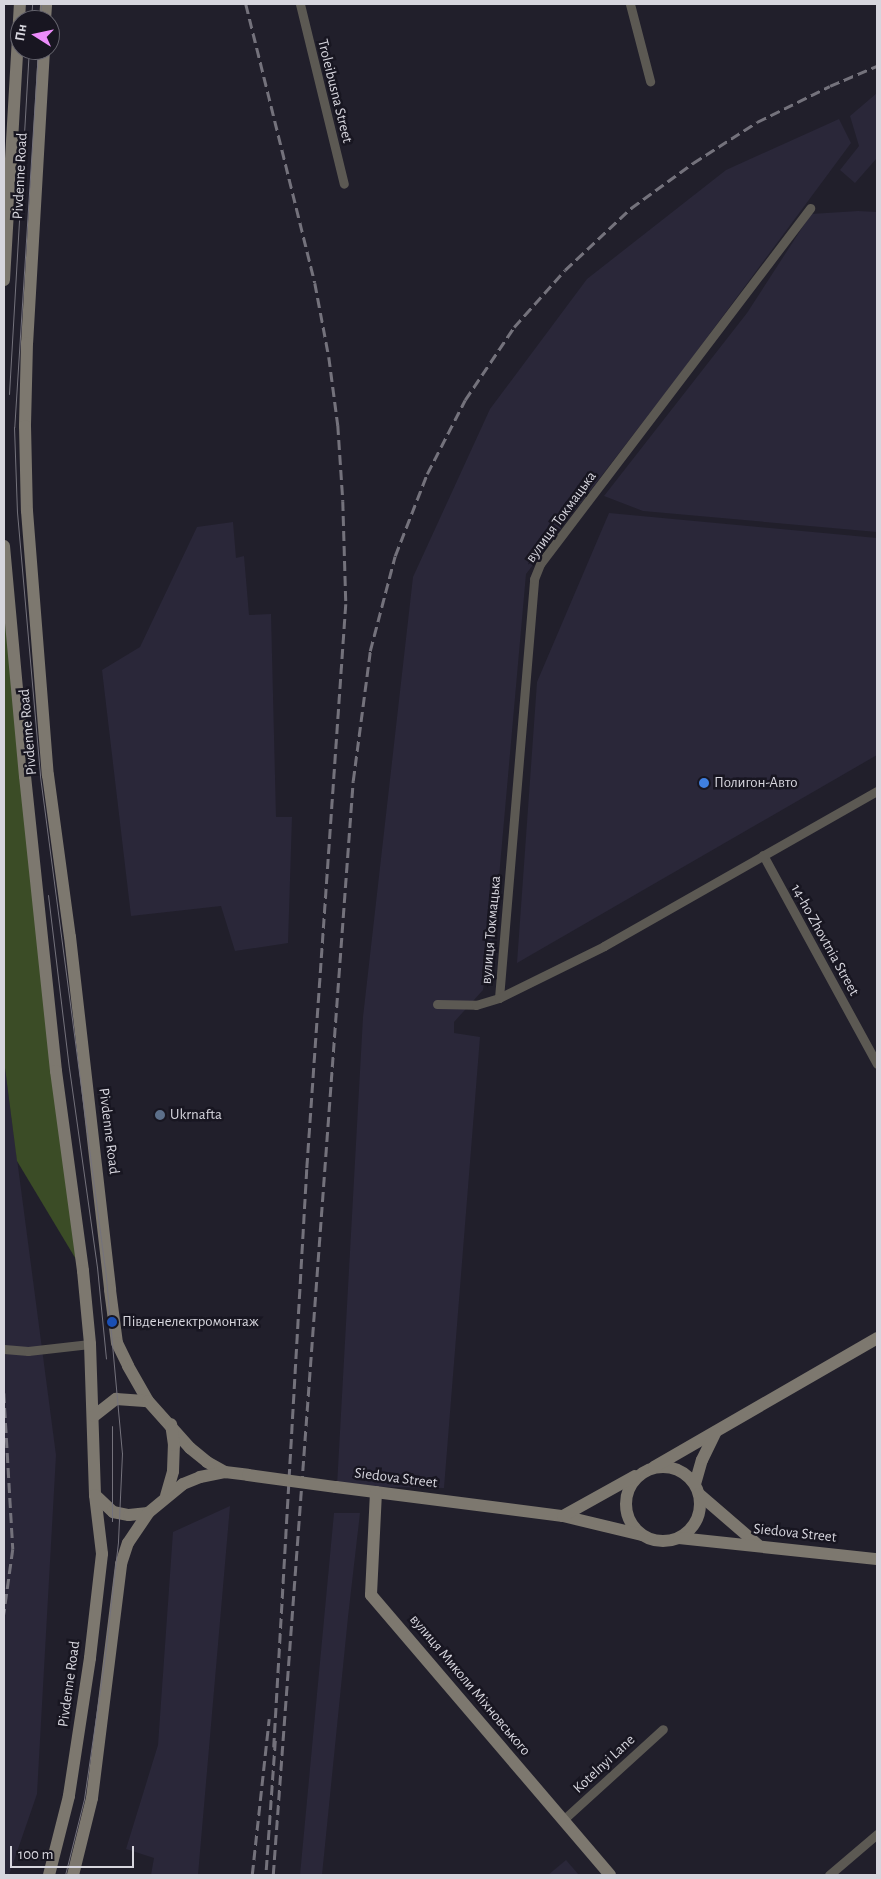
<!DOCTYPE html>
<meta charset="utf-8">
<style>
body{margin:0}
#map{position:relative;width:881px;height:1879px;overflow:hidden;background:#211f2b;font-family:"Alegreya Sans",sans-serif}
div>[style]{position:absolute}
[style*='--x']{left:calc(var(--x)*1px);top:calc(var(--y)*1px);width:calc(var(--w)*1px);rotate:calc(var(--a)*1deg)}
.built>*{inset:0;background:#2a2739}
.green>*{inset:0;background:#3b4c26}
.street>*{height:9px;margin:-4.5px;padding:0 4.5px;transform-origin:4.5px;border-radius:4.5px;background:#5c5953}
.secondary>*{height:12px;margin:-6px;padding:0 6px;transform-origin:6px;border-radius:6px;background:#7d786f}
.secondary>.ring{margin:-6px;padding:0;box-sizing:content-box;background:none;border:12px solid #7d786f;border-radius:50%}
.tram>*{height:1px;margin:-0.5px;padding:0 0.5px;transform-origin:0.5px;border-radius:0.5px;background:#74727c}
.rail>*{height:2.5px;margin-top:-1.25px;transform-origin:0;background:repeating-linear-gradient(90deg,#74727c 0 10px,transparent 0 15px)}
.secondary-bridge>*{height:12px;margin:-6px;padding:0 6px;transform-origin:6px;border-radius:6px;background:#7d786f}
.dots>*{width:14px;height:14px;translate:-50% -50%;box-sizing:border-box;border:2px solid #181621;border-radius:50%}
span{translate:-50% -50%;white-space:nowrap;text-align:center;line-height:1.15;-webkit-text-stroke:5px #181621;paint-order:stroke}
.street-label{font-size:15px;color:#d7d6de}
.poi-label{font-size:15px;color:#d7d6de}
.left{translate:0 -50%;text-align:left}
.frame{position:absolute;inset:0;border:5px solid #d7d6de;pointer-events:none}
.north{position:absolute;left:10px;top:10px;width:50px;height:50px;box-sizing:border-box;background:#181621;border:1px solid #64636d;border-radius:50%;rotate:280deg;font-size:14px;font-weight:700;line-height:20px;text-align:center;color:#d7d6de}
.north::after{content:'';display:block;margin:auto;width:18px;height:22px;background:#ec8cfa;clip-path:polygon(50% 0,100% 100%,50% 72%,0 100%)}
.scale{position:absolute;left:10px;top:1846px;width:124px;height:22px;box-sizing:border-box;border:2px solid #d7d6de;border-top:0;padding-left:6px;font-size:15px;line-height:18px;white-space:nowrap;color:#d7d6de;-webkit-text-stroke:4px #181621;paint-order:stroke}
</style>
<div id="map">
<div class="built">
<div style="clip-path:polygon(877px 93px,877px 158px,855px 183px,840px 170px,859px 146px,850px 116px)"></div>
<div style="clip-path:polygon(839px 119px,851px 143px,683px 370px,526px 574px,495px 922px,483px 990px,454px 1022px,454px 1033px,480px 1037px,444px 1488px,337px 1486px,363px 1017px,413px 577px,490px 409px,587px 279px,726px 170px)"></div>
<div style="clip-path:polygon(858px 211px,877px 212px,877px 532px,643px 511px,604px 496px,747px 313px,811px 214px)"></div>
<div style="clip-path:polygon(609px 513px,877px 538px,877px 755px,517px 963px,537px 682px)"></div>
<div style="clip-path:polygon(233px 522px,236px 558px,244px 556px,249px 615px,271px 614px,276px 817px,292px 817px,288px 943px,235px 951px,221px 906px,131px 916px,102px 670px,140px 647px,197px 527px)"></div>
<div style="clip-path:polygon(4px 1060px,56px 1455px,37px 1794px,9px 1875px,4px 1875px)"></div>
<div style="clip-path:polygon(230px 1506px,198px 1875px,151px 1875px,154px 1858px,126px 1849px,158px 1745px,173px 1532px)"></div>
<div style="clip-path:polygon(334px 1513px,360px 1513px,348px 1617px,322px 1875px,300px 1875px)"></div>
<div style="clip-path:polygon(566px 1860px,579px 1875px,548px 1875px)"></div>
</div>
<div class="green">
<div style="clip-path:polygon(4px 546px,83px 1271px,17px 1161px,4px 1060px)"></div>
</div>
<div class="street">
<div style="--x:300;--y:4;--w:185;--a:76.3"></div>
<div style="--x:630;--y:4;--w:80;--a:75.4"></div>
<div style="--x:763;--y:855;--w:238;--a:61.4"></div>
<div style="--x:499;--y:998;--w:420;--a:-85.2"></div>
<div style="--x:534;--y:579;--w:16;--a:-68"></div>
<div style="--x:540;--y:564;--w:447;--a:-52.8"></div>
<div style="--x:437;--y:1004;--w:39;--a:1"></div>
<div style="--x:476;--y:1005;--w:24;--a:-17"></div>
<div style="--x:499;--y:998;--w:117;--a:-26.3"></div>
<div style="--x:604;--y:946;--w:314;--a:-29.6"></div>
<div style="--x:4;--y:1349;--w:24;--a:5"></div>
<div style="--x:28;--y:1351;--w:62;--a:-6.4"></div>
<div style="--x:563;--y:1820;--w:135;--a:-42.3"></div>
<div style="--x:829;--y:1875;--w:63;--a:-40.5"></div>
</div>
<div class="secondary">
<div style="--x:45;--y:20;--w:16;--a:-86"></div>
<div style="--x:44;--y:50;--w:293;--a:93.3"></div>
<div style="--x:27;--y:343;--w:83;--a:91.4"></div>
<div style="--x:25;--y:426;--w:85;--a:88.7"></div>
<div style="--x:27;--y:511;--w:265;--a:85.5"></div>
<div style="--x:48;--y:775;--w:163;--a:82.3"></div>
<div style="--x:70;--y:937;--w:355;--a:83.5"></div>
<div style="--x:110;--y:1290;--w:53;--a:82.5"></div>
<div style="--x:117;--y:1343;--w:25;--a:64"></div>
<div style="--x:128;--y:1366;--w:40;--a:60.3"></div>
<div style="--x:4;--y:280;--w:276;--a:-86.7"></div>
<div style="--x:4;--y:546;--w:231;--a:84.8"></div>
<div style="--x:25;--y:776;--w:297;--a:84"></div>
<div style="--x:56;--y:1071;--w:202;--a:82.3"></div>
<div style="--x:83;--y:1271;--w:73;--a:84.5"></div>
<div style="--x:90;--y:1344;--w:151;--a:88.1"></div>
<div style="--x:95;--y:1495;--w:59;--a:83.2"></div>
<div style="--x:102;--y:1554;--w:105;--a:96.6"></div>
<div style="--x:90;--y:1658;--w:140;--a:98.7"></div>
<div style="--x:69;--y:1796;--w:81;--a:104.2"></div>
<div style="--x:94;--y:1416;--w:28;--a:-38"></div>
<div style="--x:116;--y:1399;--w:32;--a:4"></div>
<div style="--x:148;--y:1401;--w:63;--a:48.2"></div>
<div style="--x:190;--y:1448;--w:22;--a:39"></div>
<div style="--x:207;--y:1462;--w:21;--a:29"></div>
<div style="--x:225;--y:1472;--w:23;--a:7"></div>
<div class="ring" style="left:626px;top:1467px;width:62px;height:62px"></div>
<div style="--x:654;--y:1467;--w:258;--a:-30"></div>
<div style="--x:695;--y:1484;--w:25;--a:-74"></div>
<div style="--x:702;--y:1460;--w:30;--a:-64"></div>
<div style="--x:336;--y:1487;--w:229;--a:7.3"></div>
<div style="--x:563;--y:1516;--w:81;--a:13.5"></div>
<div style="--x:376;--y:1492;--w:103;--a:92.8"></div>
<div style="--x:371;--y:1595;--w:368;--a:49.5"></div>
<div style="--x:699;--y:1494;--w:78;--a:40.8"></div>
<div style="--x:95;--y:1495;--w:25;--a:43"></div>
<div style="--x:113;--y:1512;--w:16;--a:11"></div>
<div style="--x:129;--y:1515;--w:19;--a:-6"></div>
<div style="--x:148;--y:1513;--w:45;--a:-39.6"></div>
<div style="--x:183;--y:1484;--w:18;--a:-22"></div>
<div style="--x:200;--y:1477;--w:25;--a:-11"></div>
<div style="--x:166;--y:1496;--w:26;--a:-74"></div>
<div style="--x:173;--y:1471;--w:26;--a:-88"></div>
<div style="--x:174;--y:1445;--w:21;--a:-98"></div>
<div style="--x:563;--y:1516;--w:82;--a:-29.1"></div>
<div style="--x:679;--y:1538;--w:199;--a:6.1"></div>
<div style="--x:73;--y:1875;--w:79;--a:-76.1"></div>
<div style="--x:92;--y:1798;--w:236;--a:-82.9"></div>
<div style="--x:121;--y:1564;--w:22;--a:-72"></div>
<div style="--x:128;--y:1543;--w:36;--a:-56"></div>
</div>
<div class="tram">
<div style="--x:31;--y:20;--w:16;--a:-86"></div>
<div style="--x:40;--y:20;--w:16;--a:-86"></div>
<div style="--x:38;--y:50;--w:378;--a:93.6"></div>
<div style="--x:14;--y:427;--w:85;--a:88"></div>
<div style="--x:17;--y:512;--w:265;--a:85"></div>
<div style="--x:40;--y:776;--w:495;--a:82.5"></div>
<div style="--x:105;--y:1267;--w:187;--a:84.8"></div>
<div style="--x:122;--y:1453;--w:89;--a:92.6"></div>
<div style="--x:118;--y:1542;--w:114;--a:96.6"></div>
<div style="--x:105;--y:1655;--w:146;--a:98.3"></div>
<div style="--x:84;--y:1799;--w:78;--a:104"></div>
<div style="--x:9;--y:394;--w:345;--a:-86.7"></div>
<div style="--x:48;--y:895;--w:174;--a:83.1"></div>
<div style="--x:69;--y:1068;--w:201;--a:82"></div>
<div style="--x:97;--y:1267;--w:92;--a:84.4"></div>
<div style="--x:112;--y:1426;--w:95;--a:90"></div>
</div>
<div class="rail">
<div style="--x:246;--y:4;--w:287;--a:76.1"></div>
<div style="--x:315;--y:283;--w:75;--a:79.3"></div>
<div style="--x:329;--y:357;--w:69;--a:82.5"></div>
<div style="--x:338;--y:425;--w:76;--a:86.2"></div>
<div style="--x:343;--y:501;--w:103;--a:88.3"></div>
<div style="--x:346;--y:604;--w:566;--a:93.95"></div>
<div style="--x:307;--y:1169;--w:579;--a:93.27"></div>
<div style="--x:4;--y:1393;--w:156;--a:86.7"></div>
<div style="--x:13;--y:1549;--w:66;--a:97.9"></div>
<div style="--x:266;--y:1870;--w:130;--a:-86"></div>
<div style="--x:252;--y:1875;--w:157;--a:-83.8"></div>
<div style="--x:273;--y:1875;--w:1097;--a:-85.82"></div>
<div style="--x:353;--y:781;--w:131;--a:-82.5"></div>
<div style="--x:370;--y:651;--w:98;--a:-75.3"></div>
<div style="--x:395;--y:556;--w:88;--a:-68.7"></div>
<div style="--x:427;--y:474;--w:83;--a:-62.8"></div>
<div style="--x:465;--y:400;--w:88;--a:-56.1"></div>
<div style="--x:514;--y:327;--w:76;--a:-48.2"></div>
<div style="--x:565;--y:270;--w:91;--a:-43.2"></div>
<div style="--x:631;--y:208;--w:77;--a:-36"></div>
<div style="--x:693;--y:163;--w:76;--a:-32.6"></div>
<div style="--x:757;--y:122;--w:81;--a:-26.3"></div>
<div style="--x:830;--y:86;--w:51;--a:-23.1"></div>
</div>
<div class="secondary-bridge">
<div style="--x:248;--y:1475;--w:89;--a:7.8"></div>
</div>
<div class="dots">
<div style="left:704px;top:783px;background:#3f7fe0"></div>
<div style="left:160px;top:1115px;background:#5c6f8a"></div>
<div style="left:112px;top:1322px;background:#1a4fb4"></div>
</div>
<div class="street-label">
<span style="left:335px;top:91px;rotate:76deg">Troleibusna Street</span>
<span style="left:20px;top:176px;rotate:-87deg">Pivdenne Road</span>
<span style="left:561px;top:517px;rotate:-54deg">вулиця Токмацька</span>
<span style="left:28px;top:732px;rotate:-95deg">Pivdenne Road</span>
<span style="left:491px;top:930px;rotate:-85deg">вулиця Токмацька</span>
<span style="left:825px;top:940px;rotate:61deg">14-ho Zhovtnia Street</span>
<span style="left:109px;top:1131px;rotate:83deg">Pivdenne Road</span>
<span style="left:396px;top:1478px;rotate:7deg">Siedova Street</span>
<span style="left:795px;top:1533px;rotate:6deg">Siedova Street</span>
<span style="left:69px;top:1684px;rotate:-82deg">Pivdenne Road</span>
<span style="left:470px;top:1685px;rotate:50deg">вулиця Миколи Міхновського</span>
<span style="left:604px;top:1764px;rotate:-43deg">Kotelnyi Lane</span>
</div>
<div class="poi-label">
<span class="left" style="left:714px;top:783px">Полигон-Авто</span>
<span class="left" style="left:170px;top:1115px">Ukrnafta</span>
<span class="left" style="left:122px;top:1322px">Південелектромонтаж</span>
</div>
<div class="frame"></div>
<div class="north">Пн</div>
<div class="scale">100 m</div>
</div>
